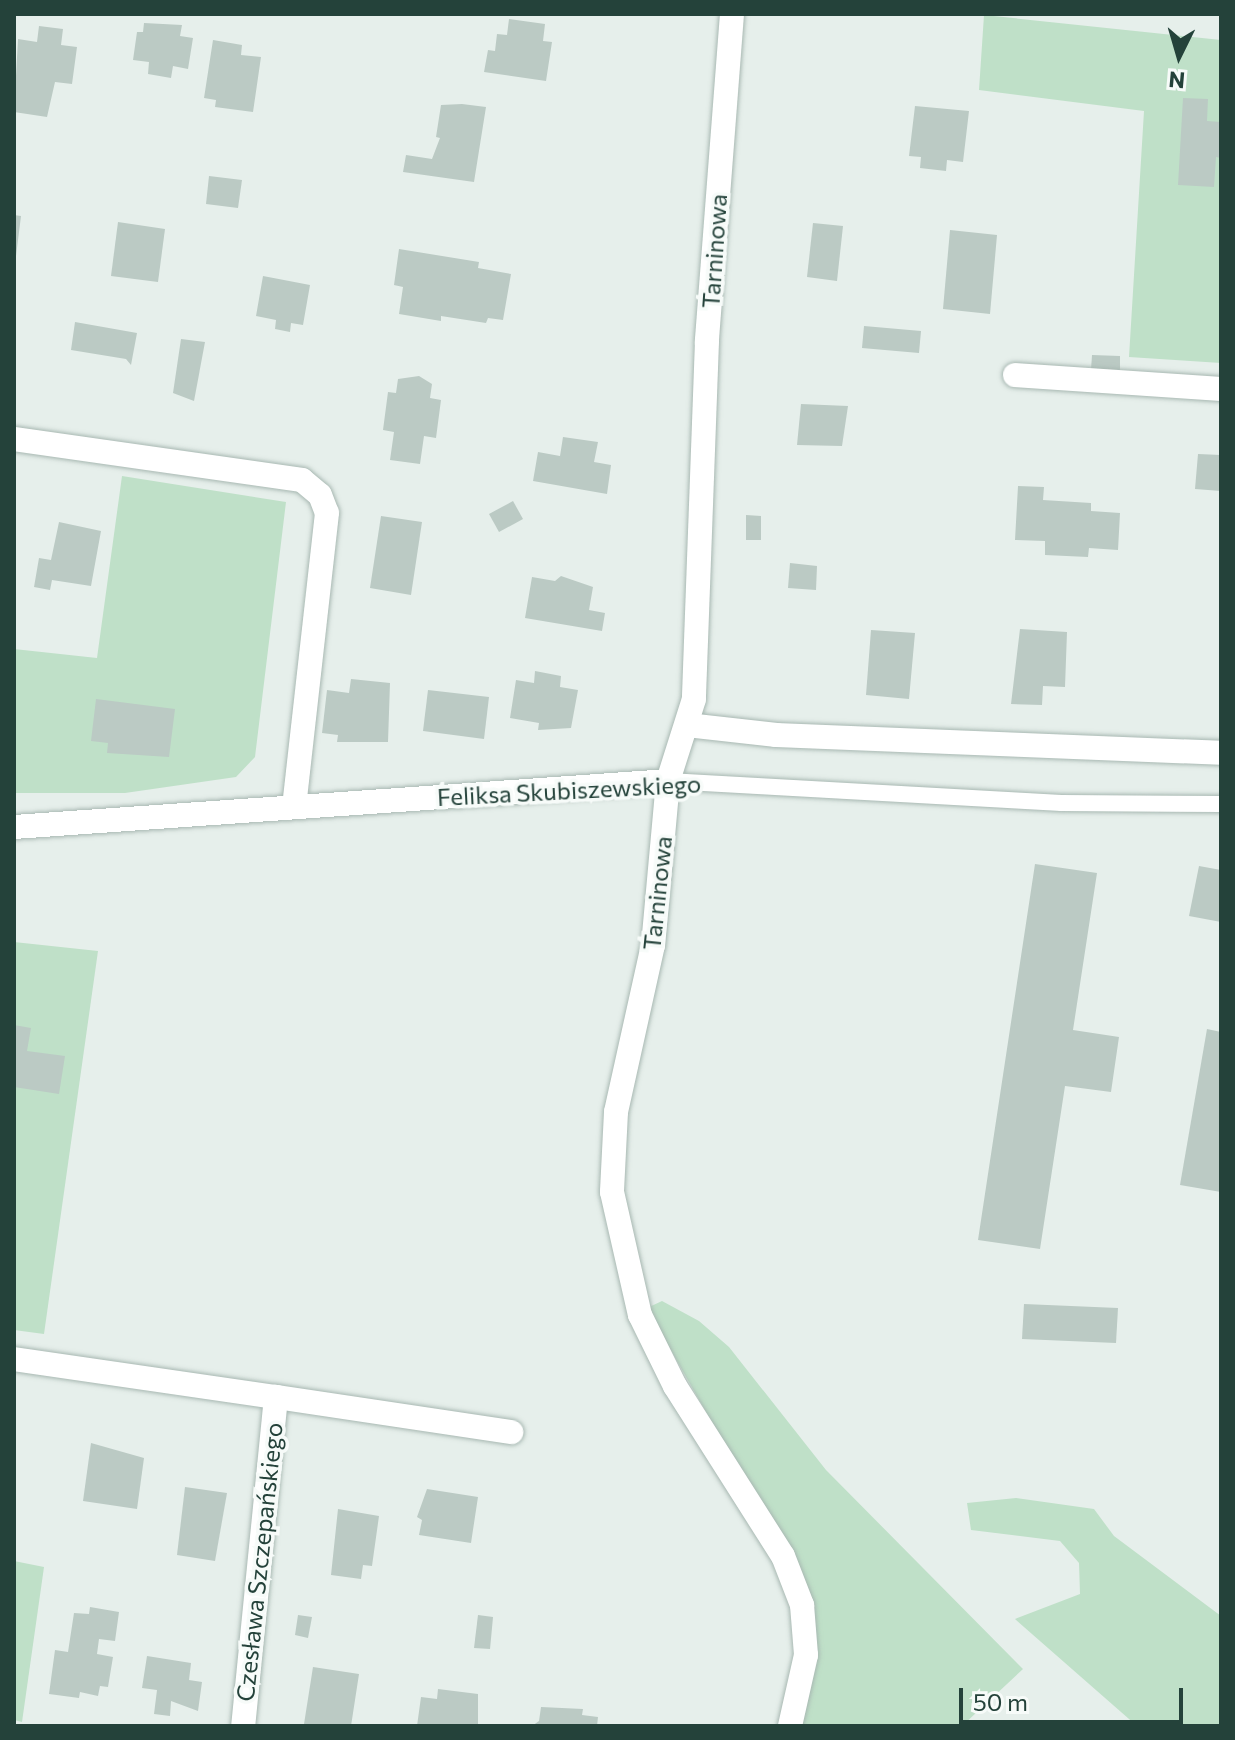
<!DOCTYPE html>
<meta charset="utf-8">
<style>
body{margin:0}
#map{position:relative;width:1235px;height:1740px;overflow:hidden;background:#e6efeb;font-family:Commissioner,sans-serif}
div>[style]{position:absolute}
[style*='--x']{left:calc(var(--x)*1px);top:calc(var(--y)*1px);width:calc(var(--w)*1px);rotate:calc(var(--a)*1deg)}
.green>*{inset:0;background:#bfe0c8}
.building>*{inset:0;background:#bbcac4}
.roads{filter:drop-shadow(0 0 2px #a8b8b2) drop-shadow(0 0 2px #a8b8b2)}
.service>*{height:16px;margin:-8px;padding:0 8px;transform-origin:8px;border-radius:8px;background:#fff}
.minor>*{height:24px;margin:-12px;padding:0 12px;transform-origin:12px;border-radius:12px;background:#fff}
span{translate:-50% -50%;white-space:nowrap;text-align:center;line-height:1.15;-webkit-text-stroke:7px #f7fbf9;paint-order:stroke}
.street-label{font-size:24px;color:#24423a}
.frame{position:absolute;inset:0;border:16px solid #24423a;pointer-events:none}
.north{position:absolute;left:1139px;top:16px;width:80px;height:80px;-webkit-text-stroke:6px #f7fbf9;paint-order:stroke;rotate:185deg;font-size:22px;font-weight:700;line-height:32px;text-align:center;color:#24423a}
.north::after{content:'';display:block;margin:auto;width:28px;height:36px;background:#24423a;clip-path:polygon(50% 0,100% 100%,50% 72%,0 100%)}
.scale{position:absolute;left:959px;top:1688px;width:224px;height:36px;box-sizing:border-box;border:4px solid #24423a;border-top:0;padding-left:10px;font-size:24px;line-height:28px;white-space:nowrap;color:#24423a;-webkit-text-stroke:6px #f7fbf9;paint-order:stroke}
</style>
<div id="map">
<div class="green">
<div style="clip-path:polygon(984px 15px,1221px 40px,1221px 363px,1129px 357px,1144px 111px,979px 90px)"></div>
<div style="clip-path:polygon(122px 476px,286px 502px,255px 757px,236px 777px,125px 793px,14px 793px,14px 649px,97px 658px)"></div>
<div style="clip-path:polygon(14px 942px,98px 951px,44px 1334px,14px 1330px)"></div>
<div style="clip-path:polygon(662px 1301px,699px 1321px,729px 1347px,826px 1470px,1023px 1669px,962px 1726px,798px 1726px,815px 1604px,647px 1308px)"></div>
<div style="clip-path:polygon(1016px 1498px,1094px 1509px,1114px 1536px,1221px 1616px,1221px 1726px,1137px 1726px,1015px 1619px,1080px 1594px,1079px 1563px,1060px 1541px,971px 1530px,967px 1503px)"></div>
<div style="clip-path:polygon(14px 1561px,44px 1567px,22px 1722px,14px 1720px)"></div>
</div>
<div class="building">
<div style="clip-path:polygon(509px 19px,545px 24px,543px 41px,552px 42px,546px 81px,484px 72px,488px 50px,495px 51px,497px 34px,507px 35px)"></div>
<div style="clip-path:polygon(144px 23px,182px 25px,180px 36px,193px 38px,188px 69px,173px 66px,171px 78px,148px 74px,149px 62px,133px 60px,137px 32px,143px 32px)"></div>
<div style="clip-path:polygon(39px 26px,63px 29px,61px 45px,77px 47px,72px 84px,55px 82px,47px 117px,14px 112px,18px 39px,37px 42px)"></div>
<div style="clip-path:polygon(213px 40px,242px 45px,241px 55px,261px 57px,253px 112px,215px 107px,216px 100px,204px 98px)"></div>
<div style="clip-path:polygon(1183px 98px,1208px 99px,1207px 121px,1221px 122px,1221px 158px,1216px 157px,1214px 187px,1178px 185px)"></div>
<div style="clip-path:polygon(462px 104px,486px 107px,474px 182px,403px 172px,406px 155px,432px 159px,440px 138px,436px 137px,441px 105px)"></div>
<div style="clip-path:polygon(915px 106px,969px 111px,963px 162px,947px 160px,946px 171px,920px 168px,921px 157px,909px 156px)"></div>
<div style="clip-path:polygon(209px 176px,242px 180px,238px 208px,206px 204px)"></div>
<div style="clip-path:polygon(14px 215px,21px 216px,16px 256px,14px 256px)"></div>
<div style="clip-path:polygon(118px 222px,165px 229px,158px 282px,111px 276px)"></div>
<div style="clip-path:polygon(813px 223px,843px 226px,837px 281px,807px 277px)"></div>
<div style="clip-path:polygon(950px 230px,997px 235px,990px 314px,943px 309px)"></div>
<div style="clip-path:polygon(399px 249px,479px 262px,478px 268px,511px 274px,503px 320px,488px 318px,486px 323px,441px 316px,441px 321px,399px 314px,403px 287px,394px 285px)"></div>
<div style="clip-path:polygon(263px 276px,310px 285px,303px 325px,291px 323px,290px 332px,275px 329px,276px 320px,256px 316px)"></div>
<div style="clip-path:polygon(75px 322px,137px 333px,131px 365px,126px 359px,71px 350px)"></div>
<div style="clip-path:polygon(864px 326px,921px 331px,919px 353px,862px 348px)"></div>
<div style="clip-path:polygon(181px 339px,205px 342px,194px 401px,173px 393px)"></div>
<div style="clip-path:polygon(1092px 355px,1120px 356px,1120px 372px,1091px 370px)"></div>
<div style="clip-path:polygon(419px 376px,432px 384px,430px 398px,441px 400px,436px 438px,424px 436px,420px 464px,390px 460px,394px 432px,383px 430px,388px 392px,396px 393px,398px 379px)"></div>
<div style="clip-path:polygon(801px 404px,848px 406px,842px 446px,797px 445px)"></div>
<div style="clip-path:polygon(563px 437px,598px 442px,594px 462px,611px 465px,607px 494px,533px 481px,538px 452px,560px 456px)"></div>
<div style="clip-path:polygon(1198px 454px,1221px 455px,1221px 491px,1195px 489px)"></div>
<div style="clip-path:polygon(1018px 486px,1044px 487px,1043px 500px,1091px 503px,1091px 511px,1120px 513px,1118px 550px,1089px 548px,1088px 557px,1045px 555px,1045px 541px,1015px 540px)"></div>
<div style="clip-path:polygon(513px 501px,523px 519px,499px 532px,489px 514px)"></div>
<div style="clip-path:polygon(746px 515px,761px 516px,761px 540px,746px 540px)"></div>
<div style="clip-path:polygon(381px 516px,422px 522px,411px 595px,370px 588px)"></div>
<div style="clip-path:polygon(59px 522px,101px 531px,91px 586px,52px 580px,50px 590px,34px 587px,39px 558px,51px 560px)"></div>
<div style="clip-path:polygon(790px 563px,817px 566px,816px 590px,788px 588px)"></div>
<div style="clip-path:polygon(561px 576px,593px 587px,589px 610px,605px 613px,602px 631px,525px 618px,532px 577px,555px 581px)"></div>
<div style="clip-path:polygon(1020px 629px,1067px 632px,1065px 687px,1043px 686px,1042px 705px,1011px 704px)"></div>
<div style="clip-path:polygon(871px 630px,915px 633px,909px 699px,866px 695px)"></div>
<div style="clip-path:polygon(535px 671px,561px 676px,560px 687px,578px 690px,571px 728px,538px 730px,539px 723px,510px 718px,516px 680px,534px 683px)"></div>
<div style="clip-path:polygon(351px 679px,390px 683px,388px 742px,337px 742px,338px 735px,322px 733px,327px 690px,349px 693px)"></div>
<div style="clip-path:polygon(428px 690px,489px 697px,484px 739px,423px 731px)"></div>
<div style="clip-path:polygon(96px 699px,175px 709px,169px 757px,107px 753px,108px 743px,91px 741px)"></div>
<div style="clip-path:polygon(1035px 864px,1097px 873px,1073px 1030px,1119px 1037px,1111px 1092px,1065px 1086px,1040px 1249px,978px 1240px)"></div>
<div style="clip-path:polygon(1199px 866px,1221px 870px,1221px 922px,1189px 916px)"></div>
<div style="clip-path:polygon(14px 1025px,31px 1028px,27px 1051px,65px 1056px,59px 1094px,14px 1087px)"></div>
<div style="clip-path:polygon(1207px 1029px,1221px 1032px,1221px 1192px,1180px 1185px)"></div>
<div style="clip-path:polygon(1024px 1304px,1118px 1308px,1116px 1343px,1022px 1339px)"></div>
<div style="clip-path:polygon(91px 1443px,144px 1458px,137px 1509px,83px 1501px)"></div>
<div style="clip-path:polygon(185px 1487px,227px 1493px,215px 1561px,177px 1555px)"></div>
<div style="clip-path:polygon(427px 1489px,478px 1497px,471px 1543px,419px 1535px,422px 1520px,417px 1517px)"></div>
<div style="clip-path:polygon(338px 1509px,379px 1516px,372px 1566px,363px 1565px,361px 1579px,331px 1575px)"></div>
<div style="clip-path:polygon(90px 1607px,119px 1612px,115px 1641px,99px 1639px,97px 1654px,113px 1657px,108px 1687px,100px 1686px,98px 1696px,80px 1692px,79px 1698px,49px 1694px,55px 1650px,68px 1652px,74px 1613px,89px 1614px)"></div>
<div style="clip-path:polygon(298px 1615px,312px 1617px,308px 1638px,295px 1635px)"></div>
<div style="clip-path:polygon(478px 1615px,493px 1617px,490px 1649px,474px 1648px)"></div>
<div style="clip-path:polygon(147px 1656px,191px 1663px,189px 1680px,202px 1682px,198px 1711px,171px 1701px,170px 1716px,154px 1714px,157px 1690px,142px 1688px)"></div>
<div style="clip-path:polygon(313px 1667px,359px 1674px,351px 1726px,304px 1724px)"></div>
<div style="clip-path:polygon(438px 1689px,478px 1694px,478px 1726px,417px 1726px,421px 1697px,437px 1699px)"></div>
<div style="clip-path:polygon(541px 1707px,583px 1709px,582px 1715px,598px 1717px,597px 1726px,532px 1726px,539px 1721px)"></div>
</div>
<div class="roads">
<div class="service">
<div style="--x:668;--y:781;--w:394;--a:3.2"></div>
<div style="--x:1061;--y:803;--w:160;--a:0.4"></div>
</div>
<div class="minor">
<div style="--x:732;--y:14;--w:328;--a:94.4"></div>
<div style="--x:707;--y:341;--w:358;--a:92.1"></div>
<div style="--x:694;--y:699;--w:86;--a:107.6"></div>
<div style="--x:668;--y:781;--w:165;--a:95.2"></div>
<div style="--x:653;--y:945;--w:171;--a:102.5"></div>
<div style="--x:616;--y:1112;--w:80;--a:92.9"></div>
<div style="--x:612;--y:1192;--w:126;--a:77.2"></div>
<div style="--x:640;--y:1315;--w:79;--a:63.8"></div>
<div style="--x:675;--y:1386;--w:201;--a:57.6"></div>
<div style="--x:783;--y:1556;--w:53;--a:68.8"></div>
<div style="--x:802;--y:1605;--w:50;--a:85.4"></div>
<div style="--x:806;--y:1655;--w:73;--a:102.7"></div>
<div style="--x:1015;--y:375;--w:206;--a:3.9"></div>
<div style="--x:14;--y:439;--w:291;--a:8.1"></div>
<div style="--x:302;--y:480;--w:23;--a:40"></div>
<div style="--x:320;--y:495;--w:19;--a:69"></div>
<div style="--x:327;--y:513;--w:295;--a:96.4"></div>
<div style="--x:687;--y:725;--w:90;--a:6.4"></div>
<div style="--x:776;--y:735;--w:445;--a:2.3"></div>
<div style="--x:14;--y:827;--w:656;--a:-4.02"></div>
<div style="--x:14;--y:1359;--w:265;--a:8.3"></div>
<div style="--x:276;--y:1397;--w:331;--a:95.7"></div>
<div style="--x:276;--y:1397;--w:238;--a:8.5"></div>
</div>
</div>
<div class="street-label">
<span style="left:714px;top:251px;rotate:-86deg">Tarninowa</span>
<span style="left:569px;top:790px;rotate:-3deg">Feliksa Skubiszewskiego</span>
<span style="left:657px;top:893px;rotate:-84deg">Tarninowa</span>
<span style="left:259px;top:1562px;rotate:-84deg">Czesława Szczepańskiego</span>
</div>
<div class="frame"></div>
<div class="north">N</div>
<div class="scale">50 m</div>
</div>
